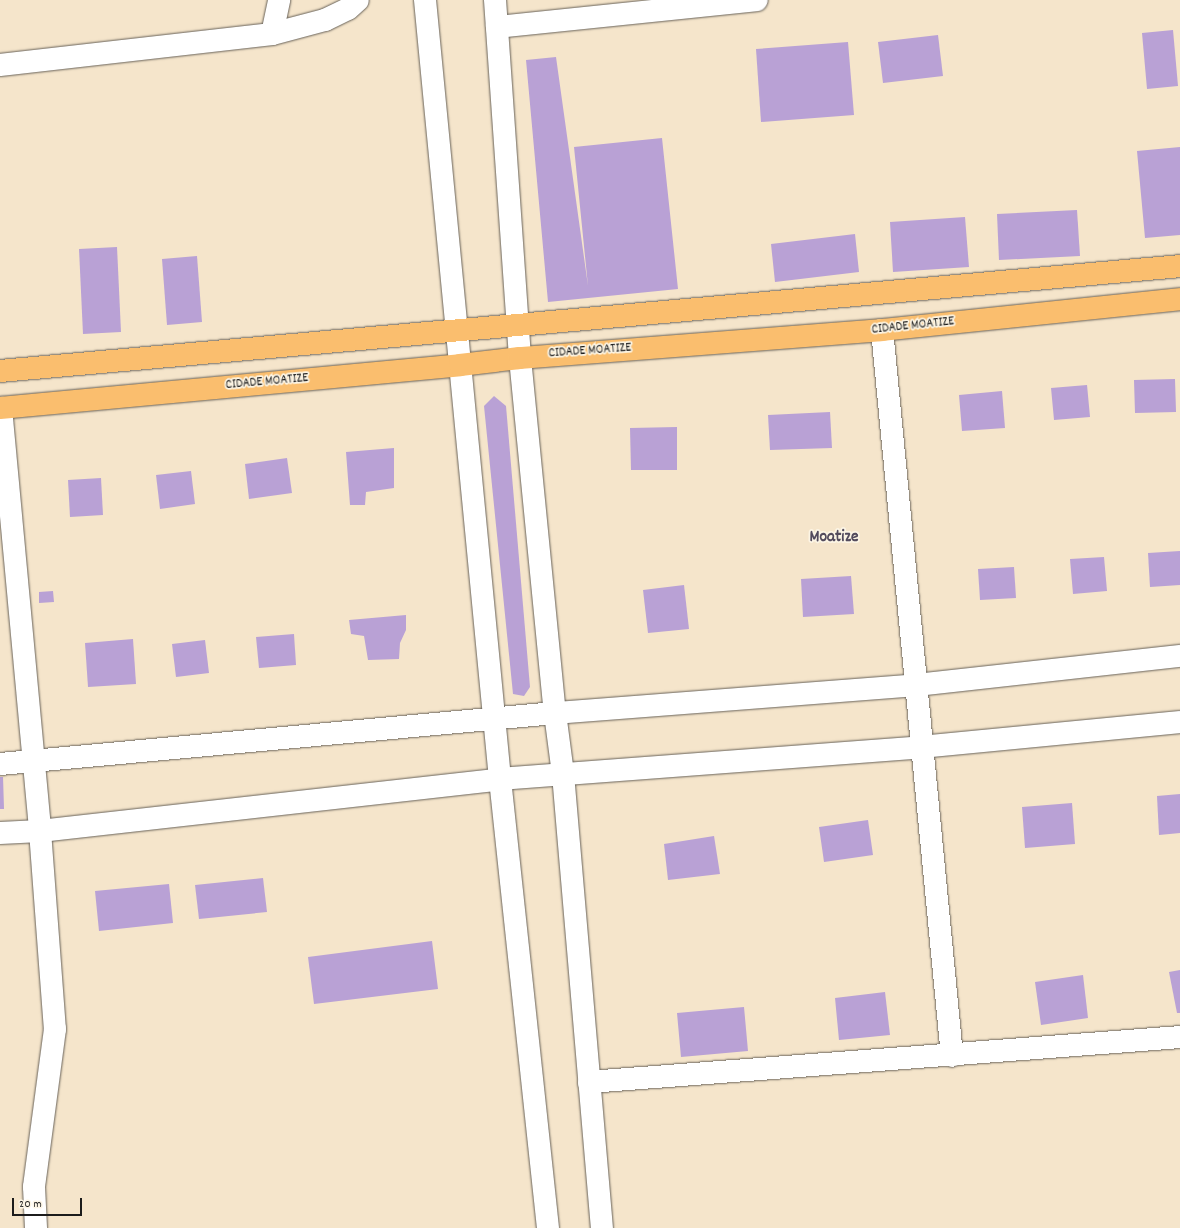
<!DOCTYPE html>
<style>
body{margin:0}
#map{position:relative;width:1180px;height:1228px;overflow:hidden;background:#f5e5cb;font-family:Dekko,sans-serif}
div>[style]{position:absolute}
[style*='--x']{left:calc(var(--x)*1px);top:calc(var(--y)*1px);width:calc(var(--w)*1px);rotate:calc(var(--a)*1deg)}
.building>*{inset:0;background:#b9a1d5}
.roads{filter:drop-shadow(0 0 1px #686259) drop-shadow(0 0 1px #686259)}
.minor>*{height:22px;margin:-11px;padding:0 11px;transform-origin:11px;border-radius:11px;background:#fff}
.highway>*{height:22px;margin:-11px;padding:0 11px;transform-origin:11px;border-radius:11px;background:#fabe6e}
span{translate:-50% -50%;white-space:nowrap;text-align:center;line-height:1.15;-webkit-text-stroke:3.5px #fcf5e5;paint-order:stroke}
.street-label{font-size:13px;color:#1c1c1c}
.district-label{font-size:17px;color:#534b5d;font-weight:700}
.scale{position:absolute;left:12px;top:1198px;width:70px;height:18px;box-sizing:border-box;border:2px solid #1c1c1c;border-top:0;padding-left:5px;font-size:12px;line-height:14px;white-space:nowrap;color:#1c1c1c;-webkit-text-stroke:3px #fcf5e5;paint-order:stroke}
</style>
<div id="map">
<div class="building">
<div style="clip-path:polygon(1173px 30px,1178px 86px,1147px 89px,1142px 33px)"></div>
<div style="clip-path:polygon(938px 35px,943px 76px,883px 83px,878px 42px)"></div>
<div style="clip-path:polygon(848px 42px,854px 115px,761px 122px,756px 49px)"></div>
<div style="clip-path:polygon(556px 57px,588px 286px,574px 147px,662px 138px,678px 289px,548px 302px,526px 60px)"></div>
<div style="clip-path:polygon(1180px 147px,1180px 235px,1145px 238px,1137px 151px)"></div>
<div style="clip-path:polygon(1077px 210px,1080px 256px,999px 260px,997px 214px)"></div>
<div style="clip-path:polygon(965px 217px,969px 267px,893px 272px,890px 222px)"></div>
<div style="clip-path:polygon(855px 234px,859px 272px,775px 282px,771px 244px)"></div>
<div style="clip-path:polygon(117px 247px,121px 332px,83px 334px,79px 249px)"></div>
<div style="clip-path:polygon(197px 256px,202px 322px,167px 325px,162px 259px)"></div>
<div style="clip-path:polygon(1175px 379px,1176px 412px,1135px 413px,1134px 380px)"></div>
<div style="clip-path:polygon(1087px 385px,1090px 417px,1054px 420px,1051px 388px)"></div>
<div style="clip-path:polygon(1002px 391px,1005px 428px,962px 431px,959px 395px)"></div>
<div style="clip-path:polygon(494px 396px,506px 406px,530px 687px,524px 696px,513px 694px,484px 406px)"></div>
<div style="clip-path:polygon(830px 412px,832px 448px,770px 450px,768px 415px)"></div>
<div style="clip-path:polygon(677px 427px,677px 470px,631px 470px,630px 428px)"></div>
<div style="clip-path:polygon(394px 448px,394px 488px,366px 492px,365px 505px,350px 505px,346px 452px)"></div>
<div style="clip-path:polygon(287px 458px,292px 493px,249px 499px,245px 464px)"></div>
<div style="clip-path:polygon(191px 471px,195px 504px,160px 509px,156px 475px)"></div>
<div style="clip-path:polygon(101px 478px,103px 515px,70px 517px,68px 480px)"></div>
<div style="clip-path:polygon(1180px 551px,1180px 585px,1150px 587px,1148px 553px)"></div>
<div style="clip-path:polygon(1104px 557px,1107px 591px,1073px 594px,1070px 559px)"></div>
<div style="clip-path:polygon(1014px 567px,1016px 598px,980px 600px,978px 569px)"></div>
<div style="clip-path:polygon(851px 576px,854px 614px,803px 617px,801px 579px)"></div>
<div style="clip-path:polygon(684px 585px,689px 629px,648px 633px,643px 590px)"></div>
<div style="clip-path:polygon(53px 591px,54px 602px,39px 603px,39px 592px)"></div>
<div style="clip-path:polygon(406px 615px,406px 630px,400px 643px,399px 659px,368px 660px,364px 636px,351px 634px,349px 620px)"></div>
<div style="clip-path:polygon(294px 634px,296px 665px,259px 668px,256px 637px)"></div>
<div style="clip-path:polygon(133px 639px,136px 684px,88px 687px,85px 643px)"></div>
<div style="clip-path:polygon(205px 640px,209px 673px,176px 677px,172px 644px)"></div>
<div style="clip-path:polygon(0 777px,3px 777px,4px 809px,0 809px)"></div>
<div style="clip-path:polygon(1180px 794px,1180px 833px,1159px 835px,1157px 796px)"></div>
<div style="clip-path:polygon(1072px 803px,1075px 844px,1025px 848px,1022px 807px)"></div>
<div style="clip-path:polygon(868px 820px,873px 855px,824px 862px,819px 827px)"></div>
<div style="clip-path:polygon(714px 836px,720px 874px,668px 880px,664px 844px)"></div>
<div style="clip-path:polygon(263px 878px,267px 912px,199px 919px,195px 885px)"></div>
<div style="clip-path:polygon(169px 884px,173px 923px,99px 931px,95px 891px)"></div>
<div style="clip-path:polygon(432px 941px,438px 989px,314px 1004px,308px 957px)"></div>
<div style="clip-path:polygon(1180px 970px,1180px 1013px,1177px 1013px,1169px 972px)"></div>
<div style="clip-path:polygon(1083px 975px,1088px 1018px,1041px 1025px,1035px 982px)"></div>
<div style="clip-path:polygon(885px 992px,890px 1035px,839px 1040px,835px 998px)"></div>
<div style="clip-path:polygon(744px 1007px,748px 1051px,681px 1057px,677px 1013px)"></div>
</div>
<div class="roads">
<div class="minor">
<div style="--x:425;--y:0;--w:783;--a:84.5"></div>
<div style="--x:500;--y:779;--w:452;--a:83.9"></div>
<div style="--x:495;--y:0;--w:359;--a:86"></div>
<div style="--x:520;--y:358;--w:357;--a:84.4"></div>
<div style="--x:555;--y:713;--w:62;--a:82.5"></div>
<div style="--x:563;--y:774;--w:456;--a:85.1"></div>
<div style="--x:497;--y:27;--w:261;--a:-5.9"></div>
<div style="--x:272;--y:34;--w:35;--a:-78"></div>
<div style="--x:0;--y:65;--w:274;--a:-6.5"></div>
<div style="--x:272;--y:34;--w:55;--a:-14.8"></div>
<div style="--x:325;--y:20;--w:25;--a:-26"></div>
<div style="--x:348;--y:9;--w:13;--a:-42"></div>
<div style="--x:882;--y:330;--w:729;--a:84.49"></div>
<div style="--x:1;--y:408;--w:425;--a:84.7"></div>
<div style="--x:40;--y:831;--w:199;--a:85.7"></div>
<div style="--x:55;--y:1029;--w:159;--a:97.6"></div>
<div style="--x:34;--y:1187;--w:41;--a:87.2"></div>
<div style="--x:0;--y:764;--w:557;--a:-5.25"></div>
<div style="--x:555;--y:713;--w:362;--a:-4.4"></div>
<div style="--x:916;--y:685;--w:266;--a:-6.3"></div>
<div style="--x:0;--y:833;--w:40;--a:-2.9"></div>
<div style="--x:40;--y:831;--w:463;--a:-6.4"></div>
<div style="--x:500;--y:779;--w:422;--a:-4.3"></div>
<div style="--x:921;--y:747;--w:260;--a:-5.5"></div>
<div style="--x:589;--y:1082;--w:593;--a:-4.35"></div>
</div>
<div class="highway">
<div style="--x:0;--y:371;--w:1185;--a:-5.08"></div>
<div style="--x:0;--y:408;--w:462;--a:-5.3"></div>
<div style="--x:460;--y:365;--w:60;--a:-6.7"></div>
<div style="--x:520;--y:358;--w:363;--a:-4.4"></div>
<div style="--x:882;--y:330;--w:300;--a:-5.9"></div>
</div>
</div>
<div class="street-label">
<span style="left:913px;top:327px;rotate:-6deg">CIDADE MOATIZE</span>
<span style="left:590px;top:352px;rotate:-4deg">CIDADE MOATIZE</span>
<span style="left:267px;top:383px;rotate:-5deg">CIDADE MOATIZE</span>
</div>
<div class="district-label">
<span style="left:834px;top:539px">Moatize</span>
</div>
<div class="scale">20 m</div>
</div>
